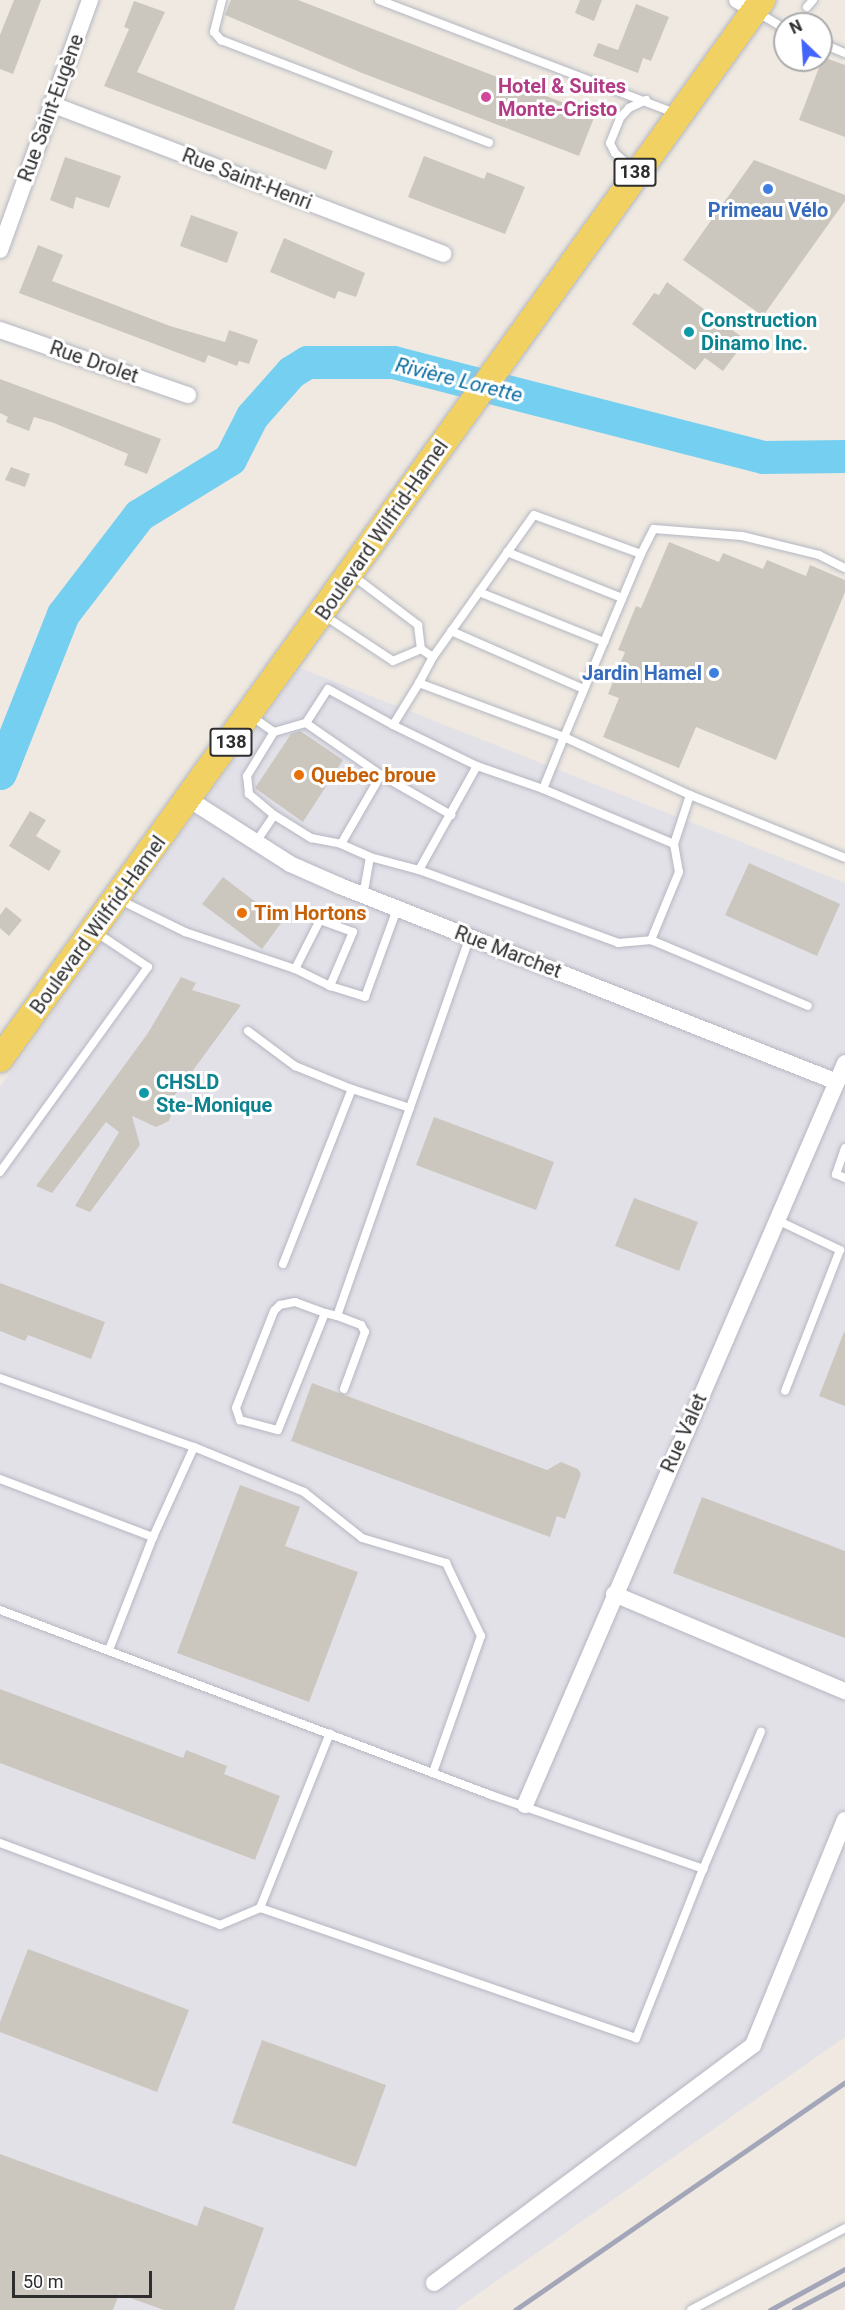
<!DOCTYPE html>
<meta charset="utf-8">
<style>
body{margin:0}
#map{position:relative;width:845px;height:2310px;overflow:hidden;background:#efe9e1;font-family:Roboto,sans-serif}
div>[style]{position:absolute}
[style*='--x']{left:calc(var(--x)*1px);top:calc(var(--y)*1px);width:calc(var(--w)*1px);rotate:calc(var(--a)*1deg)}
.industrial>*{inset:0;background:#e3e1e8}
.river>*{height:33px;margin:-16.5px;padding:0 16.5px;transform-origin:16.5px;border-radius:16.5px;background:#75cff0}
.building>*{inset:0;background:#cbc7bf}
.roads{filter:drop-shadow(0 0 2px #b4b7c1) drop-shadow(0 0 2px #b4b7c1)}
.lane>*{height:8px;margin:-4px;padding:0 4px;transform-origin:4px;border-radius:4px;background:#fff}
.street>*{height:16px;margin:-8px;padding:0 8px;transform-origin:8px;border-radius:8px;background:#fff}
.primary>*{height:26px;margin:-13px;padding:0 13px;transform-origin:13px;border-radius:13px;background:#f2d163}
.rail>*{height:4.5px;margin:-2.25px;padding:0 2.25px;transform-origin:2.25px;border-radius:2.25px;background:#a3a6b8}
.dots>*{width:16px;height:16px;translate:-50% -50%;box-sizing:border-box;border:3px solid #fff;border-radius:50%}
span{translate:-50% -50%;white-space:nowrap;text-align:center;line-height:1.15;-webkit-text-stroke:6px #fff;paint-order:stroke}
.shield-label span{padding:2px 4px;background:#fff;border:2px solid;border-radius:4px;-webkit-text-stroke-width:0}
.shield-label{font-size:18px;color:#2e2e2e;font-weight:700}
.hotel-label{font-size:20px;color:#b23c85;font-weight:700}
.left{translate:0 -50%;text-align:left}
.street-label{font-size:20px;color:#2e2e2e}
.shop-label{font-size:20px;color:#366cbe;font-weight:700}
.right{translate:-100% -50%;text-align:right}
.culture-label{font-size:20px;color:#0d838f;font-weight:700}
.food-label{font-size:20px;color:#c56008;font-weight:700}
.water-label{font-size:21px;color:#0d6fa3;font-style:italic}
.north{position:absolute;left:773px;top:12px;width:60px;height:60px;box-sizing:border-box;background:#fff;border:2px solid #ababab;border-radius:50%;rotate:335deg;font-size:16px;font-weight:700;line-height:24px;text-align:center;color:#2e2e2e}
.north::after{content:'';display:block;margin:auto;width:21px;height:27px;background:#4264fb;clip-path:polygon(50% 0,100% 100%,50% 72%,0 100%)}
.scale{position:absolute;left:12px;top:2271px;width:140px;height:27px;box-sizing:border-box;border:3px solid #2e2e2e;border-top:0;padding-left:8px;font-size:18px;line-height:21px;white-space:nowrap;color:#2e2e2e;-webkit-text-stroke:4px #fff;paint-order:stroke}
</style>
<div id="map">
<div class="industrial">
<div style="clip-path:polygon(300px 668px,845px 883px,845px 2037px,455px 2310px,0 2310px,0 1087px)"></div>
</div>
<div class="river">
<div style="--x:0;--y:773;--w:171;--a:-68.4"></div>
<div style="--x:63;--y:614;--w:125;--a:-52.5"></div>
<div style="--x:139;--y:515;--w:107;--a:-31.6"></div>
<div style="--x:230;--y:459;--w:48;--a:-62.9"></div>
<div style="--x:252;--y:416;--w:59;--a:-48.4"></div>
<div style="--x:291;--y:372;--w:19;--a:-32"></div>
<div style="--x:307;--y:362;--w:86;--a:0"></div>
<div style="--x:393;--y:362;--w:382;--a:14.4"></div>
<div style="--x:763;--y:457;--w:82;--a:-0.7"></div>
</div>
<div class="building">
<div style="clip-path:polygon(14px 0,41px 0,13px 74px,0 69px,0 35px)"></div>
<div style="clip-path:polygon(231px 0,298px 0,595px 115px,579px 156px,362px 73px,225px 15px)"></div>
<div style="clip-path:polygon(580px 0,602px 0,594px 21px,575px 13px)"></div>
<div style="clip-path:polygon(134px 1px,165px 12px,137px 72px,333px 151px,326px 170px,104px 86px,129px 29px,124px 27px)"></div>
<div style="clip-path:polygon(636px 4px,669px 17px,651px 61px,643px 58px,638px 73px,593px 56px,598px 43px,618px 50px)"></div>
<div style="clip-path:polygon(823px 57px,845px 65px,845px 137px,799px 120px)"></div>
<div style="clip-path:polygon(424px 156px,484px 179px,487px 172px,525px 187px,505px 234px,408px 197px)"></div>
<div style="clip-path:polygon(65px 157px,121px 176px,109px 208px,76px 197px,73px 209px,50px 200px)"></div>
<div style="clip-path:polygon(754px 160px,845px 195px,845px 201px,763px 316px,683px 260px)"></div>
<div style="clip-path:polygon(191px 215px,238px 232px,227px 263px,180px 246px)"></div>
<div style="clip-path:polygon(284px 238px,365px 273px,356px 297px,338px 291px,335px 299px,270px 272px)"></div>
<div style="clip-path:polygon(38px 245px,63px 255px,52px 281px,170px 326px,225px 342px,229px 330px,258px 340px,249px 364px,239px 361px,237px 366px,208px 355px,205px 363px,19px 293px)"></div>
<div style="clip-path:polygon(667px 282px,746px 340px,723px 371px,705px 358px,695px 370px,632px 324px,654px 293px,659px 295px)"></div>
<div style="clip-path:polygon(0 379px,161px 439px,147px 474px,124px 465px,128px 454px,54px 423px,34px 417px,29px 431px,6px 422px,8px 417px,0 413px)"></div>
<div style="clip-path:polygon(11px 467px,30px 474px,25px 487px,5px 480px)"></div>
<div style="clip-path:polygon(669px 542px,719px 562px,723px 553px,763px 569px,767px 560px,806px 576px,810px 565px,845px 580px,845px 592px,776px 760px,696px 727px,679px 768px,603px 737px,619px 698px,608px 694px,625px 652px,618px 650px,636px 606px,641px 608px)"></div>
<div style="clip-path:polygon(300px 731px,343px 760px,303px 822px,255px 788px,291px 734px)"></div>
<div style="clip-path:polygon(30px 811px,46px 820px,36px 836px,61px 851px,49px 871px,9px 846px)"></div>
<div style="clip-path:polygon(749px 863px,840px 904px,817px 956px,725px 915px)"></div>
<div style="clip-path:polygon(223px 877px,282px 922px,262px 949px,202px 904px)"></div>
<div style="clip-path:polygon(6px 907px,22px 920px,9px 936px,0 928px,0 915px)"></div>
<div style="clip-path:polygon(181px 977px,196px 983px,192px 990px,241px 1005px,172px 1099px,175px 1103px,169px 1121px,156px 1127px,132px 1116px,140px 1145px,90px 1212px,75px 1206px,119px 1132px,106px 1122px,52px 1193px,36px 1186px,148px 1033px)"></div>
<div style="clip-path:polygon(434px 1117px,554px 1162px,536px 1210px,416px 1165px)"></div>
<div style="clip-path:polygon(634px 1198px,698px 1222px,679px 1271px,615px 1246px)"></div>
<div style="clip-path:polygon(0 1283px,105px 1322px,91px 1359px,28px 1335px,25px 1341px,0 1331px)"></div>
<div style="clip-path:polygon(844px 1332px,845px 1332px,845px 1406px,819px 1396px)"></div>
<div style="clip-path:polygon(312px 1383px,547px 1470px,561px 1462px,578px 1469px,581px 1474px,565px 1519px,557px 1516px,550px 1537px,291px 1441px)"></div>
<div style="clip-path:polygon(240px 1485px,300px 1507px,285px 1546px,358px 1572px,309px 1702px,177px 1653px)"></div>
<div style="clip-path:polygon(702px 1497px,845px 1551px,845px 1638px,673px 1573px)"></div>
<div style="clip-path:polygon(0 1689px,183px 1758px,186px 1750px,227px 1766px,224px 1774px,280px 1796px,255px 1860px,0 1763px)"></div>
<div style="clip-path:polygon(28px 1949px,189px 2010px,157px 2092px,0 2032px,0 2022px)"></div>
<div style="clip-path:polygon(262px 2040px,386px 2085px,356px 2167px,232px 2123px)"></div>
<div style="clip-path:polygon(0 2154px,197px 2226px,204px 2206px,264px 2228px,234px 2310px,164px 2310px,119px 2294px,113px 2310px,0 2310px)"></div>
</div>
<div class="roads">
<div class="lane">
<div style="--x:222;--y:0;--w:33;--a:104"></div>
<div style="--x:214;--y:32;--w:11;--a:49"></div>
<div style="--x:221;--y:40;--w:287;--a:21"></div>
<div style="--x:379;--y:0;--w:320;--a:20.9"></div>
<div style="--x:807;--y:7;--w:9;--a:-49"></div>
<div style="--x:757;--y:12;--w:33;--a:31"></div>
<div style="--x:821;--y:43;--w:26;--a:23"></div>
<div style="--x:635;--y:171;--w:27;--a:-138"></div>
<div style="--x:615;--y:153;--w:11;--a:-117"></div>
<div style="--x:610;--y:143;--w:27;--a:-68"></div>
<div style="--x:620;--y:118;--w:13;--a:-48"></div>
<div style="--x:629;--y:108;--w:19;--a:-25"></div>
<div style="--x:507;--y:552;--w:124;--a:21.8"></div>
<div style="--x:641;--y:554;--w:28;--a:-63"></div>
<div style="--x:654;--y:529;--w:88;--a:4.5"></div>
<div style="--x:742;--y:536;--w:79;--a:13.9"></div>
<div style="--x:819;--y:555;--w:29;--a:27"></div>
<div style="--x:352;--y:575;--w:83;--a:37.1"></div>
<div style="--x:418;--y:625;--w:24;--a:83"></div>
<div style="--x:479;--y:592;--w:135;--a:21.8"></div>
<div style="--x:322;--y:614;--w:85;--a:33.5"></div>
<div style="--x:393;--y:661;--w:30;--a:-23"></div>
<div style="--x:451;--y:631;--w:145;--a:23.6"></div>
<div style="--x:421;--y:649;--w:14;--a:34"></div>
<div style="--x:433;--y:657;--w:174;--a:-54.6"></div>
<div style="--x:534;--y:515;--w:114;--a:20"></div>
<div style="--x:641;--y:554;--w:199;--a:112.8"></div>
<div style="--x:564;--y:737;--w:155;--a:-159.6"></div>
<div style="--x:419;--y:683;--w:30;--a:-62"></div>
<div style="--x:251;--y:716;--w:28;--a:35"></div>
<div style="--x:274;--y:732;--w:33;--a:-16"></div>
<div style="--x:306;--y:723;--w:40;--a:-57.1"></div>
<div style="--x:328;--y:689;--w:74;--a:29"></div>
<div style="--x:393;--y:725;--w:49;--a:-58.2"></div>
<div style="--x:477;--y:766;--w:70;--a:19.2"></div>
<div style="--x:543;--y:789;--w:56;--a:-68"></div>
<div style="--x:564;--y:737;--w:139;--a:24.7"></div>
<div style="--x:690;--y:795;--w:52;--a:108.1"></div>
<div style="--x:674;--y:844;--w:142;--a:-157.2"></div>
<div style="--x:381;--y:775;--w:81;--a:29.7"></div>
<div style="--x:690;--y:795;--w:167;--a:22.1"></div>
<div style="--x:274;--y:815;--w:44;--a:31.9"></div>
<div style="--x:311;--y:838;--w:31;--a:11"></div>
<div style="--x:341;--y:844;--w:80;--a:-59.9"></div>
<div style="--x:381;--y:775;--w:91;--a:-145.3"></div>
<div style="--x:256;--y:842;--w:32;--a:-56"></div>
<div style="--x:274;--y:815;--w:33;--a:-140"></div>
<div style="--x:249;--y:794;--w:18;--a:-96"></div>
<div style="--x:247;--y:776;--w:52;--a:-58.5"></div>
<div style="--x:341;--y:844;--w:32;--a:24"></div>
<div style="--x:370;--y:857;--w:39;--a:100"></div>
<div style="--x:674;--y:844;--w:28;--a:80"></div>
<div style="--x:679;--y:872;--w:74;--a:112.4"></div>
<div style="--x:651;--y:940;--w:170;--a:22.8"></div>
<div style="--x:370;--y:857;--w:51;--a:14.9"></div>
<div style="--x:419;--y:870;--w:119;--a:-60.9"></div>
<div style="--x:477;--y:766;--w:93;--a:-154"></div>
<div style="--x:419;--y:870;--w:212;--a:20.1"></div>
<div style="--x:618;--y:943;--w:33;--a:-5"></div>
<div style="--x:118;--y:899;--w:75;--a:26.2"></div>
<div style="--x:185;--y:932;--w:116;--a:18.6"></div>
<div style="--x:330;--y:986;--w:39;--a:-154"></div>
<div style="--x:295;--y:969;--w:55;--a:-63"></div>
<div style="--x:320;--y:920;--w:35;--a:20"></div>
<div style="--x:353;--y:932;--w:59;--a:113.1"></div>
<div style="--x:330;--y:986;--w:37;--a:17"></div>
<div style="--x:365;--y:997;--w:94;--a:-70"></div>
<div style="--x:248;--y:1031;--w:59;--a:36.7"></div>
<div style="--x:295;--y:1066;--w:61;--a:22"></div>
<div style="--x:845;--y:1148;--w:28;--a:109"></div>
<div style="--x:836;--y:1174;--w:10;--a:24"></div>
<div style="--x:0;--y:1172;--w:253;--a:-54.2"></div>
<div style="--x:148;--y:967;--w:65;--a:-146.3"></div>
<div style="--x:777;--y:1220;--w:70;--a:25.5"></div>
<div style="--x:840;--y:1250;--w:151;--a:111.3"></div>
<div style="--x:283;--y:1264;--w:188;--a:-68.5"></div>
<div style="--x:352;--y:1089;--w:61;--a:18.1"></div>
<div style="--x:325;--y:1313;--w:32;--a:-160"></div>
<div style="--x:295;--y:1302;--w:15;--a:169"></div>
<div style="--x:280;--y:1305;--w:8;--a:135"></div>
<div style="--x:274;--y:1311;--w:104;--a:111.4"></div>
<div style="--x:236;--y:1408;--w:13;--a:72"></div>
<div style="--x:240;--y:1420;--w:39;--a:15"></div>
<div style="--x:278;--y:1430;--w:126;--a:-68.1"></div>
<div style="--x:325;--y:1313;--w:12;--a:14"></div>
<div style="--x:0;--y:1378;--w:206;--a:19.6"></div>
<div style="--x:194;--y:1447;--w:99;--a:114.5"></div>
<div style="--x:344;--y:1389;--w:61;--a:-69.8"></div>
<div style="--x:365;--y:1332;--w:8;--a:-120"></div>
<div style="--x:361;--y:1325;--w:26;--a:-159"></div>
<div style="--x:337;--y:1316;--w:402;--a:-70.7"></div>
<div style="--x:194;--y:1447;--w:119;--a:22.2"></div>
<div style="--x:304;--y:1492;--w:74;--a:38.4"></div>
<div style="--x:362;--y:1538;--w:88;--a:16.6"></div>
<div style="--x:446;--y:1563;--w:81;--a:64.4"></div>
<div style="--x:481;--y:1636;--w:144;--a:109.4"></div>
<div style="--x:0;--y:1479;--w:164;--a:20.8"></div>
<div style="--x:153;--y:1537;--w:121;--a:111.3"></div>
<div style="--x:0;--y:1610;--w:525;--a:20.65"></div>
<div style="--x:491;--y:1795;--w:225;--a:19.2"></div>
<div style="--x:703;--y:1869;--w:182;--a:111.6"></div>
<div style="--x:636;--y:2038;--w:398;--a:-160.9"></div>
<div style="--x:0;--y:1843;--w:235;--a:20.4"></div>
<div style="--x:220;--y:1925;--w:43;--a:-23"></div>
<div style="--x:260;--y:1908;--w:188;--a:-68.2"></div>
<div style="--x:703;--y:1869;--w:149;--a:-67.1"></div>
<div style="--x:691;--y:2310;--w:174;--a:-28"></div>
</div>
<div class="street">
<div style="--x:737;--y:0;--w:21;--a:29"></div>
<div style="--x:51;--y:104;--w:420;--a:20.9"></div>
<div style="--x:0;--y:250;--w:266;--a:-70.2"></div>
<div style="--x:0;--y:330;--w:199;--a:19.1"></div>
<div style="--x:190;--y:800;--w:119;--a:32.6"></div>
<div style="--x:290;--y:864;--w:55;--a:23.7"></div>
<div style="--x:340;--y:886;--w:534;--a:21.52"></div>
<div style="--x:614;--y:1594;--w:251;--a:22.8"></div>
<div style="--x:525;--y:1805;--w:808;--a:-66.67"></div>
<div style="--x:434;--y:2283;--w:398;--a:-36.7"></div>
<div style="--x:753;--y:2045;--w:243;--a:-67.8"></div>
</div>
<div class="primary">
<div style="--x:0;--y:1059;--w:1305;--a:-54.26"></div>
</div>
</div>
<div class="rail">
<div style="--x:515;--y:2310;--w:401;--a:-34.6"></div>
<div style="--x:770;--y:2310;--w:85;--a:-28.7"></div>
<div style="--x:794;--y:2310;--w:58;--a:-27.9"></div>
</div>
<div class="dots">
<div style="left:486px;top:97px;background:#d1479c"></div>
<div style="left:768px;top:189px;background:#3f7fe0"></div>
<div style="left:689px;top:332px;background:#0f9aa8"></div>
<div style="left:714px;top:673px;background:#3f7fe0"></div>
<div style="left:299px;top:775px;background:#e8710a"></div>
<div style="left:242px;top:913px;background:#e8710a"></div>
<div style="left:144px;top:1093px;background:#0f9aa8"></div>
</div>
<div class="shield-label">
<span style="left:635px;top:172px">138</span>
<span style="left:231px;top:742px">138</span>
</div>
<div class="hotel-label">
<span class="left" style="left:498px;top:98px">Hotel &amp; Suites<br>Monte-Cristo</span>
</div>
<div class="street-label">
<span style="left:51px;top:108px;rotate:-70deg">Rue Saint-Eugène</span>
<span style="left:247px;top:179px;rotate:21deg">Rue Saint-Henri</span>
<span style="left:94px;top:362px;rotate:19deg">Rue Drolet</span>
<span style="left:382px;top:530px;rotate:-55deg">Boulevard Wilfrid-Hamel</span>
<span style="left:98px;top:925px;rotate:-54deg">Boulevard Wilfrid-Hamel</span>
<span style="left:508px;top:952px;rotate:21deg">Rue Marchet</span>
<span style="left:684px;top:1433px;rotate:-66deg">Rue Valet</span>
</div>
<div class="shop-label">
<span style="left:768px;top:210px">Primeau Vélo</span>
<span class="right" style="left:702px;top:673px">Jardin Hamel</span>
</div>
<div class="culture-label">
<span class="left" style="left:701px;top:332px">Construction<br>Dinamo Inc.</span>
<span class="left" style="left:156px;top:1094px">CHSLD<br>Ste-Monique</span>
</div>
<div class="food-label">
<span class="left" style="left:311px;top:775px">Quebec broue</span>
<span class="left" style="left:254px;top:913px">Tim Hortons</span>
</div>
<div class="water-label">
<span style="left:459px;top:380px;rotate:14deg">Rivière Lorette</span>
</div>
<div class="north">N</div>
<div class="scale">50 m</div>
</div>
